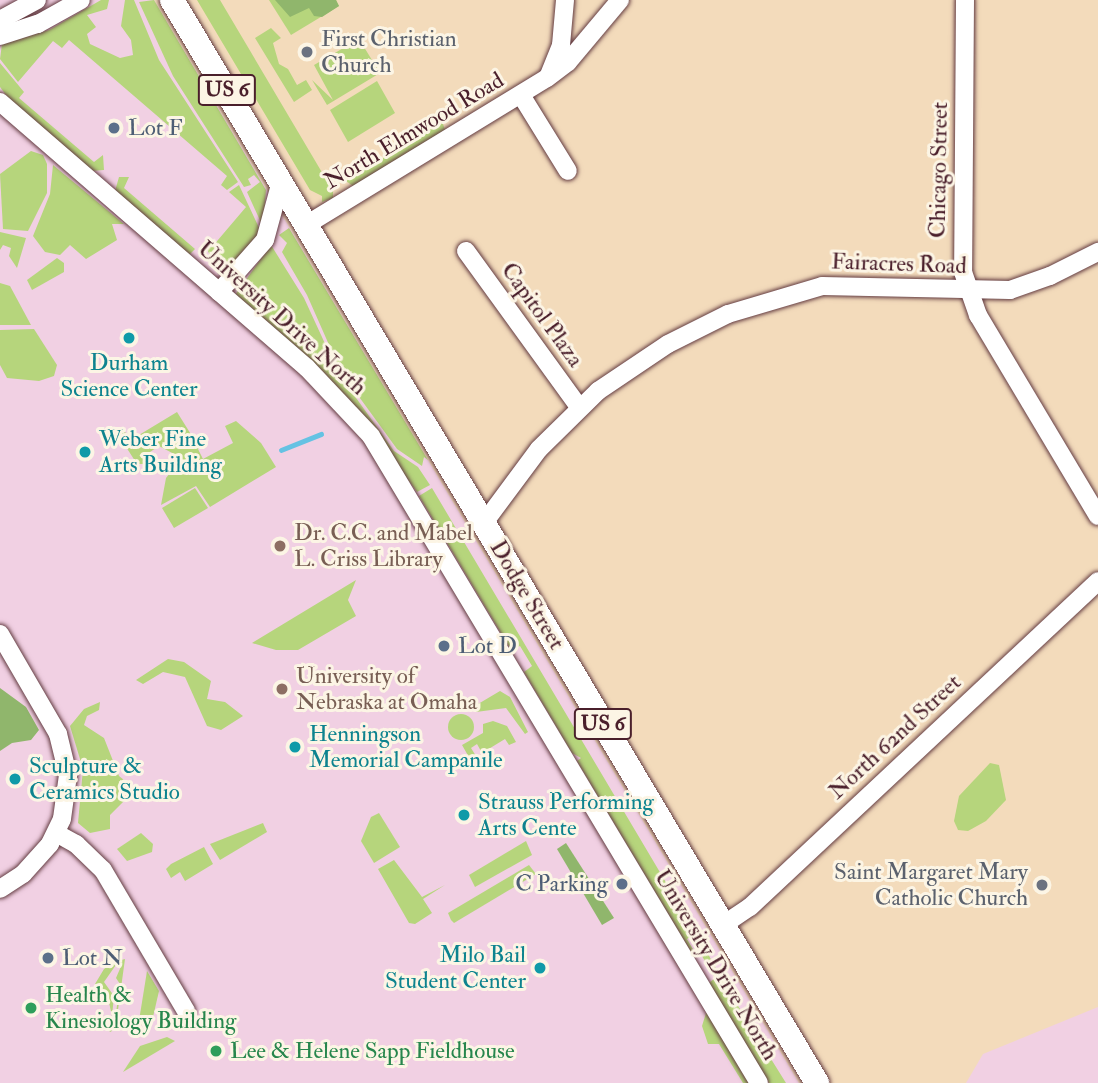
<!DOCTYPE html>
<style>
body{margin:0}
#map{position:relative;width:1098px;height:1083px;overflow:hidden;background:#f3dbbb;font-family:"IM FELL Double Pica",serif}
div>[style]{position:absolute}
[style*='--x']{left:calc(var(--x)*1px);top:calc(var(--y)*1px);width:calc(var(--w)*1px);rotate:calc(var(--a)*1deg)}
.built>*{inset:0;background:#f1d0e3}
.green>*{inset:0;background:#b6d57c}
.round{border-radius:50%}
.forest>*{inset:0;background:#90b66c}
.stream>*{height:4.5px;margin:-2.25px;padding:0 2.25px;transform-origin:2.25px;border-radius:2.25px;background:#65c2e3}
.roads{filter:drop-shadow(0 0 2px #633b41) drop-shadow(0 0 2px #633b41)}
.minor>*{height:18px;margin:-9px;padding:0 9px;transform-origin:9px;border-radius:9px;background:#fff}
.highway>*{height:24px;margin:-12px;padding:0 12px;transform-origin:12px;border-radius:12px;background:#fff}
.dots>*{width:19px;height:19px;translate:-50% -50%;box-sizing:border-box;border:4px solid #fcf5e5;border-radius:50%}
span{translate:-50% -50%;white-space:nowrap;text-align:center;line-height:1.15;-webkit-text-stroke:6px #fcf5e5;paint-order:stroke}
.shield-label span{padding:2px 5px;background:#fcf5e5;border:2px solid;border-radius:5px;-webkit-text-stroke-width:0}
.shield-label{font-size:21px;color:#4a1f2b;font-weight:700}
.worship-label{font-size:23px;color:#5b616d}
.left{translate:0 -50%;text-align:left}
.right{translate:-100% -50%;text-align:right}
.service-label{font-size:23px;color:#4e5e75}
.street-label{font-size:23px;color:#4a1f2b}
.culture-label{font-size:23px;color:#0d838f}
.education-label{font-size:23px;color:#785e54}
.leisure-label{font-size:23px;color:#27864d}
</style>
<div id="map">
<div class="built">
<div style="clip-path:polygon(0 0,154px 0,799px 1083px,0 1083px)"></div>
<div style="clip-path:polygon(1098px 1007px,1098px 1083px,966px 1083px,983px 1054px)"></div>
</div>
<div class="green">
<div style="clip-path:polygon(101px 0,109px 0,107px 9px,87px 15px,96px 27px,87px 34px,90px 44px,120px 58px,133px 55px,131px 40px,121px 26px,125px 0,134px 0,159px 60px,238px 182px,227px 190px,221px 185px,227px 176px,69px 40px,62px 48px,53px 41px,18px 82px,0 59px,2px 44px,49px 30px)"></div>
<div style="clip-path:polygon(154px 0,266px 190px,263px 227px,247px 192px,260px 182px,254px 175px,248px 179px,251px 185px,244px 187px,173px 76px,139px 2px)"></div>
<div style="clip-path:polygon(197px 0,220px 0,333px 191px,333px 198px,322px 202px,322px 196px,310px 190px)"></div>
<div style="clip-path:polygon(269px 0,336px 0,339px 6px,291px 35px)"></div>
<div style="clip-path:polygon(271px 28px,281px 38px,273px 43px,279px 64px,288px 69px,297px 85px,306px 80px,312px 90px,294px 102px,255px 38px)"></div>
<div style="clip-path:polygon(359px 39px,380px 73px,327px 105px,312px 80px,333px 100px,314px 65px)"></div>
<div style="clip-path:polygon(0 63px,24px 92px,19px 98px,94px 162px,103px 155px,104px 170px,91px 171px,9px 99px,0 87px)"></div>
<div style="clip-path:polygon(377px 81px,395px 113px,348px 142px,330px 110px)"></div>
<div style="clip-path:polygon(442px 121px,445px 130px,353px 186px,346px 181px)"></div>
<div style="clip-path:polygon(31px 151px,43px 155px,47px 164px,47px 193px,28px 231px,3px 229px,0 174px)"></div>
<div style="clip-path:polygon(53px 165px,124px 224px,112px 224px,117px 240px,86px 259px,70px 245px,60px 255px,45px 252px,33px 236px,50px 194px)"></div>
<div style="clip-path:polygon(119px 177px,129px 177px,124px 188px,195px 249px,189px 255px,115px 191px)"></div>
<div style="clip-path:polygon(239px 185px,261px 232px,226px 273px,218px 274px,204px 242px,212px 247px,246px 207px,229px 192px)"></div>
<div style="clip-path:polygon(289px 228px,428px 460px,424px 457px,422px 466px,397px 449px,341px 372px,307px 295px,282px 252px,287px 243px,279px 235px)"></div>
<div style="clip-path:polygon(0 232px,26px 238px,17px 268px,9px 256px,11px 248px,3px 245px,0 250px)"></div>
<div style="clip-path:polygon(271px 245px,304px 298px,339px 374px,394px 451px,418px 467px,430px 485px,417px 492px,349px 399px,235px 295px)"></div>
<div style="clip-path:polygon(57px 258px,64px 263px,64px 272px,32px 290px,27px 280px)"></div>
<div style="clip-path:polygon(0 283px,10px 286px,31px 325px,0 325px)"></div>
<div style="clip-path:polygon(34px 329px,57px 365px,54px 376px,39px 381px,7px 378px,0 365px,0 330px)"></div>
<div style="clip-path:polygon(177px 412px,197px 444px,205px 441px,198px 449px,203px 459px,233px 443px,225px 426px,236px 421px,261px 443px,276px 467px,210px 507px,196px 486px,161px 505px,166px 478px,177px 464px,176px 455px,159px 446px,147px 454px,145px 464px,137px 464px,119px 436px,123px 431px,134px 438px)"></div>
<div style="clip-path:polygon(195px 488px,208px 508px,174px 528px,162px 508px)"></div>
<div style="clip-path:polygon(432px 488px,696px 933px,687px 939px,694px 951px,691px 952px,577px 761px,581px 758px,572px 753px,524px 672px,532px 666px,520px 646px,511px 650px,419px 496px)"></div>
<div style="clip-path:polygon(356px 580px,348px 600px,356px 616px,298px 650px,276px 650px,252px 643px)"></div>
<div style="clip-path:polygon(168px 659px,184px 662px,211px 681px,207px 699px,225px 702px,243px 716px,221px 730px,207px 726px,185px 677px,163px 672px,143px 684px,136px 680px)"></div>
<div style="clip-path:polygon(500px 691px,510px 697px,528px 732px,525px 734px,506px 708px,476px 712px,473px 707px)"></div>
<div style="clip-path:polygon(100px 702px,99px 710px,87px 716px,84px 725px,104px 738px,119px 776px,129px 784px,125px 800px,110px 815px,110px 829px,90px 833px,78px 823px,83px 769px,70px 726px,84px 709px)"></div>
<div class="round" style="left:448px;top:714px;width:26px;height:26px"></div>
<div style="clip-path:polygon(493px 721px,507px 726px,516px 742px,509px 745px,505px 739px,482px 753px,477px 744px,471px 748px,476px 756px,470px 759px,462px 745px,483px 733px,483px 724px)"></div>
<div style="clip-path:polygon(990px 763px,999px 765px,1006px 800px,986px 821px,968px 831px,958px 830px,954px 821px,959px 796px)"></div>
<div style="clip-path:polygon(379px 813px,400px 847px,374px 863px,361px 841px,371px 817px)"></div>
<div style="clip-path:polygon(263px 823px,267px 832px,220px 860px,210px 844px)"></div>
<div style="clip-path:polygon(141px 833px,153px 844px,152px 852px,127px 861px,117px 849px)"></div>
<div style="clip-path:polygon(526px 841px,532px 855px,475px 887px,469px 875px)"></div>
<div style="clip-path:polygon(204px 847px,213px 864px,185px 881px,180px 872px,171px 878px,166px 869px,171px 864px)"></div>
<div style="clip-path:polygon(394px 860px,422px 897px,445px 885px,423px 899px,432px 913px,415px 924px,409px 923px,378px 869px)"></div>
<div style="clip-path:polygon(529px 865px,536px 874px,454px 923px,451px 920px,448px 913px)"></div>
<div style="clip-path:polygon(699px 937px,722px 980px,786px 1083px,769px 1083px,709px 983px,715px 978px,693px 941px)"></div>
<div style="clip-path:polygon(125px 959px,117px 1017px,111px 1032px,107px 1030px,115px 1020px,120px 984px,116px 978px,122px 964px,118px 962px,104px 982px,114px 996px,112px 1016px,108px 998px,95px 984px,104px 969px,114px 962px)"></div>
<div style="clip-path:polygon(147px 971px,159px 991px,153px 1017px,138px 1027px)"></div>
<div style="clip-path:polygon(706px 1013px,710px 1014px,751px 1083px,743px 1083px,719px 1044px,708px 1044px,702px 1026px)"></div>
<div style="clip-path:polygon(167px 1037px,175px 1041px,123px 1072px,140px 1046px)"></div>
</div>
<div class="forest">
<div style="clip-path:polygon(275px 0,336px 0,339px 6px,322px 17px,314px 16px,309px 8px,290px 17px)"></div>
<div style="clip-path:polygon(0 688px,26px 707px,39px 730px,31px 740px,12px 743px,0 751px)"></div>
<div style="clip-path:polygon(566px 843px,614px 918px,602px 925px,557px 849px)"></div>
</div>
<div class="stream">
<div style="--x:281;--y:450;--w:43;--a:-21.8"></div>
</div>
<div class="roads">
<div class="minor">
<div style="--x:965;--y:0;--w:272;--a:90.4"></div>
<div style="--x:963;--y:272;--w:46;--a:70.8"></div>
<div style="--x:978;--y:315;--w:234;--a:59.2"></div>
<div style="--x:0;--y:20;--w:42;--a:-28.4"></div>
<div style="--x:0;--y:36;--w:40;--a:-18"></div>
<div style="--x:38;--y:24;--w:49;--a:-29.2"></div>
<div style="--x:549;--y:75;--w:32;--a:-68"></div>
<div style="--x:561;--y:45;--w:45;--a:-84.9"></div>
<div style="--x:521;--y:95;--w:89;--a:58.3"></div>
<div style="--x:0;--y:102;--w:406;--a:40.9"></div>
<div style="--x:307;--y:368;--w:93;--a:46.7"></div>
<div style="--x:371;--y:436;--w:754;--a:59.05"></div>
<div style="--x:306;--y:225;--w:282;--a:-31.4"></div>
<div style="--x:547;--y:78;--w:26;--a:-37"></div>
<div style="--x:568;--y:62;--w:81;--a:-50"></div>
<div style="--x:466;--y:251;--w:193;--a:54.1"></div>
<div style="--x:219;--y:292;--w:69;--a:-48.5"></div>
<div style="--x:265;--y:240;--w:61;--a:-74.8"></div>
<div style="--x:484;--y:523;--w:92;--a:-53.4"></div>
<div style="--x:539;--y:449;--w:83;--a:-44.5"></div>
<div style="--x:598;--y:391;--w:84;--a:-33.9"></div>
<div style="--x:668;--y:344;--w:67;--a:-26.6"></div>
<div style="--x:728;--y:314;--w:98;--a:-16.6"></div>
<div style="--x:822;--y:286;--w:188;--a:1.2"></div>
<div style="--x:1010;--y:290;--w:42;--a:-19.3"></div>
<div style="--x:1050;--y:276;--w:54;--a:-26.6"></div>
<div style="--x:0;--y:634;--w:116;--a:59.9"></div>
<div style="--x:58;--y:734;--w:42;--a:76.3"></div>
<div style="--x:68;--y:775;--w:44;--a:97.8"></div>
<div style="--x:62;--y:819;--w:28;--a:116"></div>
<div style="--x:50;--y:844;--w:40;--a:132"></div>
<div style="--x:23;--y:874;--w:27;--a:147"></div>
<div style="--x:56;--y:833;--w:23;--a:29"></div>
<div style="--x:76;--y:844;--w:37;--a:44"></div>
<div style="--x:103;--y:870;--w:164;--a:59.5"></div>
<div style="--x:723;--y:925;--w:32;--a:-34"></div>
<div style="--x:750;--y:907;--w:477;--a:-43.1"></div>
</div>
<div class="highway">
<div style="--x:172;--y:0;--w:1261;--a:59.22"></div>
</div>
</div>
<div class="dots">
<div style="left:307px;top:52px;background:#6b7280"></div>
<div style="left:114px;top:128px;background:#5c6f8a"></div>
<div style="left:129px;top:338px;background:#0f9aa8"></div>
<div style="left:85px;top:452px;background:#0f9aa8"></div>
<div style="left:280px;top:546px;background:#8d6e63"></div>
<div style="left:444px;top:646px;background:#5c6f8a"></div>
<div style="left:282px;top:689px;background:#8d6e63"></div>
<div style="left:295px;top:747px;background:#0f9aa8"></div>
<div style="left:15px;top:779px;background:#0f9aa8"></div>
<div style="left:464px;top:815px;background:#0f9aa8"></div>
<div style="left:622px;top:884px;background:#5c6f8a"></div>
<div style="left:1042px;top:885px;background:#6b7280"></div>
<div style="left:48px;top:958px;background:#5c6f8a"></div>
<div style="left:540px;top:968px;background:#0f9aa8"></div>
<div style="left:31px;top:1008px;background:#2e9e5b"></div>
<div style="left:216px;top:1051px;background:#2e9e5b"></div>
</div>
<div class="shield-label">
<span style="left:227px;top:90px">US 6</span>
<span style="left:603px;top:724px">US 6</span>
</div>
<div class="worship-label">
<span class="left" style="left:321px;top:52px">First Christian<br>Church</span>
<span class="right" style="left:1028px;top:885px">Saint Margaret Mary<br>Catholic Church</span>
</div>
<div class="service-label">
<span class="left" style="left:128px;top:128px">Lot F</span>
<span class="left" style="left:458px;top:646px">Lot D</span>
<span class="right" style="left:608px;top:884px">C Parking</span>
<span class="left" style="left:62px;top:958px">Lot N</span>
</div>
<div class="street-label">
<span style="left:414px;top:131px;rotate:-31deg">North Elmwood Road</span>
<span style="left:939px;top:170px;rotate:-89deg">Chicago Street</span>
<span style="left:899px;top:264px;rotate:2deg">Fairacres Road</span>
<span style="left:542px;top:315px;rotate:54deg">Capitol Plaza</span>
<span style="left:282px;top:318px;rotate:42deg">University Drive North</span>
<span style="left:527px;top:595px;rotate:59deg">Dodge Street</span>
<span style="left:895px;top:737px;rotate:-43deg">North 62nd Street</span>
<span style="left:716px;top:965px;rotate:59deg">University Drive North</span>
</div>
<div class="culture-label">
<span style="left:129px;top:376px">Durham<br>Science Center</span>
<span class="left" style="left:99px;top:452px">Weber Fine<br>Arts Building</span>
<span class="left" style="left:309px;top:747px">Henningson<br>Memorial Campanile</span>
<span class="left" style="left:29px;top:779px">Sculpture &amp;<br>Ceramics Studio</span>
<span class="left" style="left:478px;top:815px">Strauss Performing<br>Arts Cente</span>
<span class="right" style="left:526px;top:968px">Milo Bail<br>Student Center</span>
</div>
<div class="education-label">
<span class="left" style="left:294px;top:546px">Dr. C.C. and Mabel<br>L. Criss Library</span>
<span class="left" style="left:296px;top:689px">University of<br>Nebraska at Omaha</span>
</div>
<div class="leisure-label">
<span class="left" style="left:45px;top:1008px">Health &amp;<br>Kinesiology Building</span>
<span class="left" style="left:230px;top:1051px">Lee &amp; Helene Sapp Fieldhouse</span>
</div>
</div>
